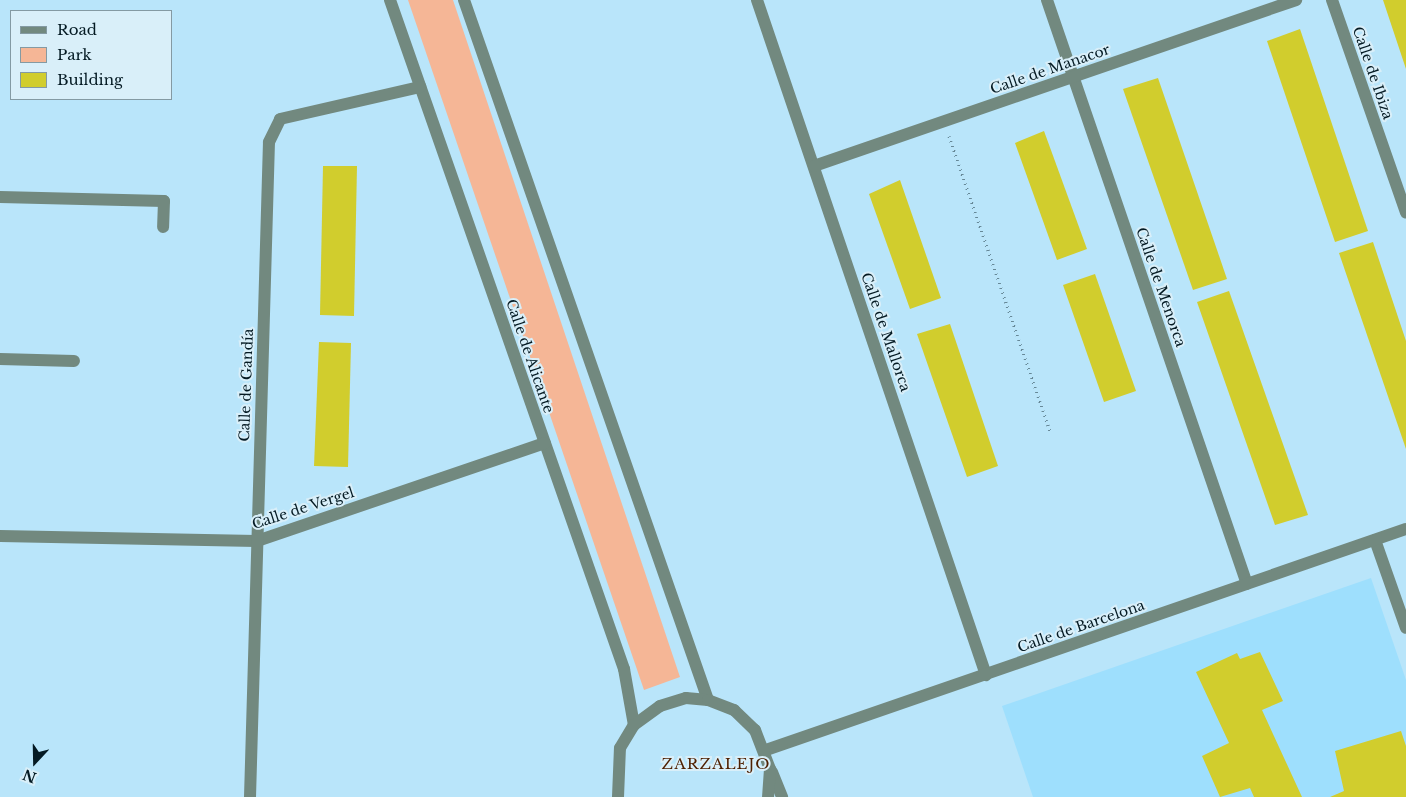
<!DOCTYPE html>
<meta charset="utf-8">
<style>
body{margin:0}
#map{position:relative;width:1406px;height:797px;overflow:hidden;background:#b9e5fa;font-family:"Libre Baskerville",serif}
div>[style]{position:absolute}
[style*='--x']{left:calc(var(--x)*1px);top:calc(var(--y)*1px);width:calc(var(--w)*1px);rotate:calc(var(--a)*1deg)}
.built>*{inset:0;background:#9edffd}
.green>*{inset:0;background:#f5b696}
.building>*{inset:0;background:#d1cd2d}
.path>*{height:3px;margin-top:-1.5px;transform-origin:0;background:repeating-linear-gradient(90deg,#668897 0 1px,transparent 0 5px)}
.minor>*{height:12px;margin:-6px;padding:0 6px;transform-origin:6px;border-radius:6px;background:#72897f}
span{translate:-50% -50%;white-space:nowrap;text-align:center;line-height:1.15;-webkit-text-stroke:4px #d9eff9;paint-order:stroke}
.street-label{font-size:14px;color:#041a23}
.neighbourhood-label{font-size:15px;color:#4e2002;letter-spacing:1px}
.legend{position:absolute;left:10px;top:10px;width:162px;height:90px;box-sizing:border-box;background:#d9eff9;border:1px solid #849aa3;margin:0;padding:6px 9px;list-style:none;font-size:15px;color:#041a23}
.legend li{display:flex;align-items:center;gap:10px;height:25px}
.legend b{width:25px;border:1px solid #849aa3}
.north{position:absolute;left:10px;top:737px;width:50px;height:50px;-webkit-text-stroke:4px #d9eff9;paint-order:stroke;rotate:201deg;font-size:14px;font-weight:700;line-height:20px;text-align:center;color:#041a23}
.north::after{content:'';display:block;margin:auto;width:18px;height:22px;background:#041a23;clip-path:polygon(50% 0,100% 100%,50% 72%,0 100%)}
</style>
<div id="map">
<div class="built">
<div style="clip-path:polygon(1371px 578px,1406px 680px,1406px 797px,1033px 797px,1002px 706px)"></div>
</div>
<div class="green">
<div style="clip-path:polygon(408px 0,453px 0,680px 677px,644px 690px)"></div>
</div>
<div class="building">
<div style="clip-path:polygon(1383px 0,1406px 0,1406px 69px)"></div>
<div style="clip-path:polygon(1300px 29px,1368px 231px,1335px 242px,1267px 41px)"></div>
<div style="clip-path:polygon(1158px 78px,1227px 279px,1193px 290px,1123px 89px)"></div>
<div style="clip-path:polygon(1044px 131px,1087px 249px,1057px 260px,1015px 143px)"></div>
<div style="clip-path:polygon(323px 166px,357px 166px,354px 316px,320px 315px)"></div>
<div style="clip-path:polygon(900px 180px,941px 298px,910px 309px,869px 194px)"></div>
<div style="clip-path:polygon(1373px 242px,1406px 341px,1406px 449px,1339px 253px)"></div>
<div style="clip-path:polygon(1095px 274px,1136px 391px,1104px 402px,1063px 285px)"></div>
<div style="clip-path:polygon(1229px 291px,1308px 515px,1275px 525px,1197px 302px)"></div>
<div style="clip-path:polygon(950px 324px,998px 466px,967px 477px,917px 334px)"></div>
<div style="clip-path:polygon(319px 342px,351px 343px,348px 467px,314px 466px)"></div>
<div style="clip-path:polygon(1260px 652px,1283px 701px,1262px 710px,1302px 797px,1254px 797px,1250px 788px,1220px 797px,1202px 756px,1229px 743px,1196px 672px,1237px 653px,1240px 659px)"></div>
<div style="clip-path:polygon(1401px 731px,1406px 746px,1406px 797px,1330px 797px,1344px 791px,1335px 751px)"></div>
</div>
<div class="path">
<div style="--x:949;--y:136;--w:312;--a:71.1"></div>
</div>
<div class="minor">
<div style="--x:390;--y:0;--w:709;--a:70.72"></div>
<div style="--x:624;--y:669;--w:57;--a:79.9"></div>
<div style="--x:464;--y:0;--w:741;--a:70.78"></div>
<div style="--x:757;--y:0;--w:713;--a:71.26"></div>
<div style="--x:1047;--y:0;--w:617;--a:71.1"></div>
<div style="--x:1332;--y:0;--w:225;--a:70.8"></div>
<div style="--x:814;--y:166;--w:510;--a:-19"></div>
<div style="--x:0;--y:197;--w:164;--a:1.4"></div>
<div style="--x:164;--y:201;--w:26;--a:92"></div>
<div style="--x:0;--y:359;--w:74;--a:1.5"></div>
<div style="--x:0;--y:536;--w:257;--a:1.1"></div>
<div style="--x:257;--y:541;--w:304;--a:-18.8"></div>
<div style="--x:1375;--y:540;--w:93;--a:70.6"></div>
<div style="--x:766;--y:750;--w:677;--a:-19.05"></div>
<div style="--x:772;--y:772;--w:27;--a:68"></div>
<div style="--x:250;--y:797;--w:655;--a:-88.34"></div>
<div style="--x:269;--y:142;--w:25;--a:-64"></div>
<div style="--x:280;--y:119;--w:144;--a:-12.9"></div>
<div style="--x:618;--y:797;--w:49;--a:-87.7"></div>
<div style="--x:620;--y:748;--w:27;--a:-59"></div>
<div style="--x:634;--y:725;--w:32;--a:-36"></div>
<div style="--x:660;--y:706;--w:27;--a:-17"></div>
<div style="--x:686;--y:698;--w:22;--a:5"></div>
<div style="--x:708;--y:700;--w:28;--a:21"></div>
<div style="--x:734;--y:710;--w:29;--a:44"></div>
<div style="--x:755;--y:730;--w:42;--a:69"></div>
<div style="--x:770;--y:769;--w:28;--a:94"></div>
</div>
<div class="street-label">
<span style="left:1050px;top:69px;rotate:-19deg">Calle de Manacor</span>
<span style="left:1373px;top:73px;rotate:71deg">Calle de Ibiza</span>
<span style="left:1161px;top:287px;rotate:71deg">Calle de Menorca</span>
<span style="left:886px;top:332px;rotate:71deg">Calle de Mallorca</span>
<span style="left:530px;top:356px;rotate:71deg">Calle de Alicante</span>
<span style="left:246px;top:385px;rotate:-88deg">Calle de Gandía</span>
<span style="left:303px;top:508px;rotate:-18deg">Calle de Vergel</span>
<span style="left:1081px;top:626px;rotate:-19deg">Calle de Barcelona</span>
</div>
<div class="neighbourhood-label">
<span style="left:716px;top:764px">ZARZALEJO</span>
</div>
<ul class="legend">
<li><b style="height:6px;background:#72897f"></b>Road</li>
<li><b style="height:14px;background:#f5b696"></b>Park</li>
<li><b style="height:14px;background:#d1cd2d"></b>Building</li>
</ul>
<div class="north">N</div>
</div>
